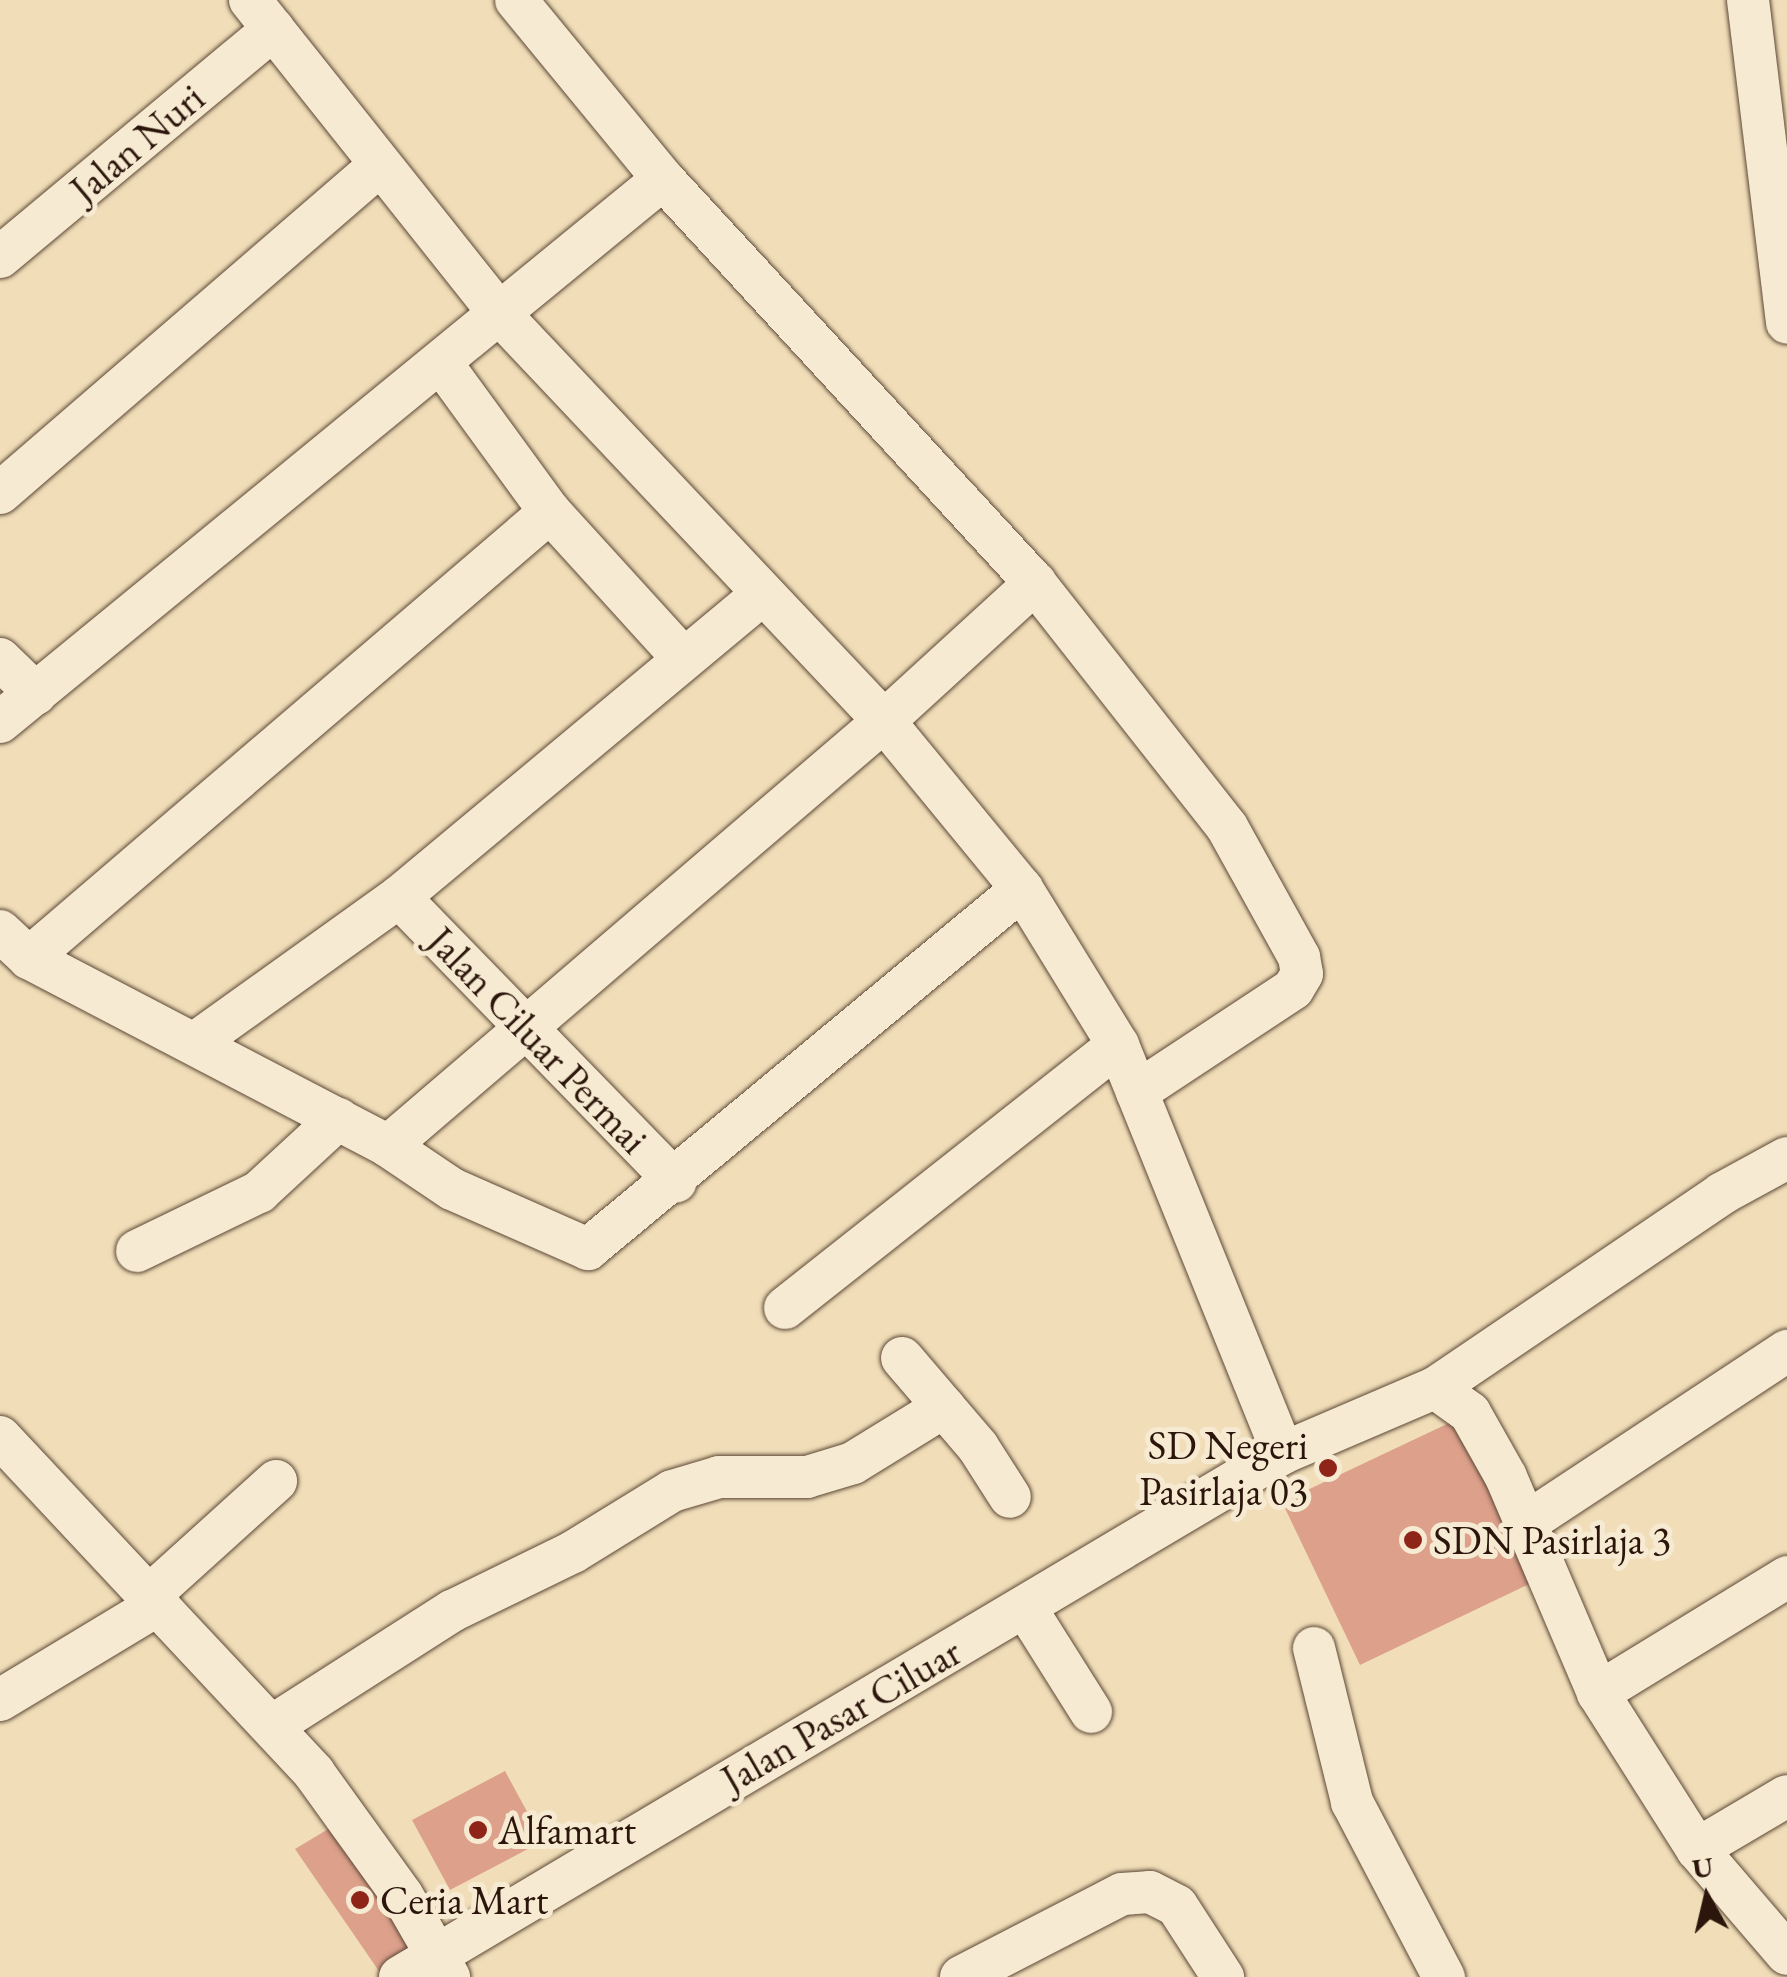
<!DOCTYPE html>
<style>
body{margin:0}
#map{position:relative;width:1787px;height:1977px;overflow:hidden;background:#f1deb9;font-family:"EB Garamond",serif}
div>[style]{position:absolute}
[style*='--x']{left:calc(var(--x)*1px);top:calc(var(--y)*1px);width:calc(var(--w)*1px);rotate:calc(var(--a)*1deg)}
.building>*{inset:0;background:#dca08b}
.roads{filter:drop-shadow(0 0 2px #5d4836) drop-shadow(0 0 2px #5d4836)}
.street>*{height:42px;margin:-21px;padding:0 21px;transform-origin:21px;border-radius:21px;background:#f6ead2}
.dots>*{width:28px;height:28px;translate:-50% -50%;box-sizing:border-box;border:5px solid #f6ead2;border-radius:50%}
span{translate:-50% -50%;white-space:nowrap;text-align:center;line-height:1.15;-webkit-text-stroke:10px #f6ead2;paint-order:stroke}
.street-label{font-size:40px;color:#2c160b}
.poi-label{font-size:40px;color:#2c160b}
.right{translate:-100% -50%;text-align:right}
.left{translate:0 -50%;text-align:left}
.north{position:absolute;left:1657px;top:1847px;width:100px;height:100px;-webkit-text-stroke:8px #f6ead2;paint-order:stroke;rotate:352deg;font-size:28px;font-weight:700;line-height:40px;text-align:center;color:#2c160b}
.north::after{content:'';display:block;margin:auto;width:35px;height:45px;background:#2c160b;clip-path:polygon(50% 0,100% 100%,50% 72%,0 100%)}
</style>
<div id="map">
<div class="building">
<div style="clip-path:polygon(1466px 1415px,1544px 1577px,1360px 1665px,1282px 1502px)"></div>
<div style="clip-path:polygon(505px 1771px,543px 1841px,450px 1890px,412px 1820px)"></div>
<div style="clip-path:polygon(340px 1822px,425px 1952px,383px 1977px,295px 1849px)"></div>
</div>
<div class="roads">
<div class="street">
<div style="--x:250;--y:0;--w:397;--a:51.5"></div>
<div style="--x:497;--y:311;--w:564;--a:46.65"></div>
<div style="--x:884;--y:721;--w:217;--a:50.6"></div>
<div style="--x:1022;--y:889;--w:183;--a:58.4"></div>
<div style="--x:1118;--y:1045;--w:440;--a:68"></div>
<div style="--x:516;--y:0;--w:232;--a:50.6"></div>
<div style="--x:663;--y:179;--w:549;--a:47.36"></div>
<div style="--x:1035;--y:583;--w:310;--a:51.8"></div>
<div style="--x:1227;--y:827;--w:149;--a:61"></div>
<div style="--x:1299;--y:957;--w:17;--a:80"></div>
<div style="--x:1302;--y:974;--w:17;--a:121"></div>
<div style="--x:1293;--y:989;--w:187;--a:146.6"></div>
<div style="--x:1748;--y:0;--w:325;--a:83.1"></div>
<div style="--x:0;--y:257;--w:356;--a:-39.8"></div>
<div style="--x:442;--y:364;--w:183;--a:53.9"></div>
<div style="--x:550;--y:512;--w:196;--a:47.7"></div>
<div style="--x:0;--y:493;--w:499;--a:-40.8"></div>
<div style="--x:0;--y:659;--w:50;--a:44.2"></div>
<div style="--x:0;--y:722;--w:857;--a:-39.32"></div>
<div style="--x:399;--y:897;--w:397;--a:45.8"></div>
<div style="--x:0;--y:931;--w:40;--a:43"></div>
<div style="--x:29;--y:958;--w:405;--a:27.6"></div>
<div style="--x:388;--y:1146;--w:77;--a:33.9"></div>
<div style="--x:452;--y:1189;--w:149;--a:23.8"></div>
<div style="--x:588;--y:1249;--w:564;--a:-39.68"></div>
<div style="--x:29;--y:958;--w:686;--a:-40.57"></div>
<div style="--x:195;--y:1043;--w:251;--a:-35.6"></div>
<div style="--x:399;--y:897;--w:471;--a:-39.8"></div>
<div style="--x:388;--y:1146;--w:653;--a:-40.59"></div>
<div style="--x:884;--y:721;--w:205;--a:-42.4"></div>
<div style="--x:137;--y:1251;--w:136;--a:-25.8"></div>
<div style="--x:259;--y:1192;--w:108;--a:-42.7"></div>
<div style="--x:785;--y:1308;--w:424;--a:-38.3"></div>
<div style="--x:902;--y:1358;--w:117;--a:49.5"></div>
<div style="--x:978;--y:1447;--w:59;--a:57.4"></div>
<div style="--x:1435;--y:1388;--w:43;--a:35.5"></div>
<div style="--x:1470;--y:1413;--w:73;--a:60.6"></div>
<div style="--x:1506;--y:1477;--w:235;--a:66.9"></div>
<div style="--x:1598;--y:1693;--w:185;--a:57.6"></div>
<div style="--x:1697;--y:1849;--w:138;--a:49.4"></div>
<div style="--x:0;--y:1437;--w:460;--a:46.9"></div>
<div style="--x:314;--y:1773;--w:150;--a:54.2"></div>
<div style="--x:402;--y:1895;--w:95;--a:60.2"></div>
<div style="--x:1526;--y:1523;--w:313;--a:-33.4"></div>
<div style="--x:150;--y:1595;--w:170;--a:-42.1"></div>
<div style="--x:1025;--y:1607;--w:124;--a:57.8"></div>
<div style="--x:1314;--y:1648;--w:159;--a:76.1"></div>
<div style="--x:1352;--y:1802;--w:198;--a:62.3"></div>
<div style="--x:1598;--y:1693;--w:222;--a:-31.5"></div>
<div style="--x:0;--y:1700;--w:186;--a:-31.1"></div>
<div style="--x:272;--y:1726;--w:214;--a:-32.6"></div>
<div style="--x:452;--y:1611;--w:135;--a:-26"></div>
<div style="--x:573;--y:1552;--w:116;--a:-31.6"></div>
<div style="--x:672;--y:1491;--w:49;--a:-16.6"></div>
<div style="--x:719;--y:1477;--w:88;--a:0"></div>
<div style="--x:807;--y:1477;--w:48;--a:-16.9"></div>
<div style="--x:853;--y:1463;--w:107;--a:-31.6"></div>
<div style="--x:1697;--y:1849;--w:104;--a:-30.5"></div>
<div style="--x:400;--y:1977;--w:1027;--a:-30.69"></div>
<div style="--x:1283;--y:1453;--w:165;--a:-23.2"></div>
<div style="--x:1435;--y:1388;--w:346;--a:-34.1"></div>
<div style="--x:1721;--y:1194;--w:75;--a:-28.6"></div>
<div style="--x:961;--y:1977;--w:181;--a:-27.3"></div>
<div style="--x:1122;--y:1894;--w:28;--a:-4"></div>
<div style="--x:1150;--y:1892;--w:30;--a:27"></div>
<div style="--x:1177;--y:1906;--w:85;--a:57.1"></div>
</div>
</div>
<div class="dots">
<div style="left:1328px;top:1468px;background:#8f2418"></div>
<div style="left:1413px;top:1540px;background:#8f2418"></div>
<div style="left:478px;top:1830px;background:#8f2418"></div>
<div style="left:360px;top:1900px;background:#8f2418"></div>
</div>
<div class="street-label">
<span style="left:137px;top:143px;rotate:-40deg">Jalan Nuri</span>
<span style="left:538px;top:1040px;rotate:46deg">Jalan Ciluar Permai</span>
<span style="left:841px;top:1715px;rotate:-30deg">Jalan Pasar Ciluar</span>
</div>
<div class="poi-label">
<span class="right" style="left:1308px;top:1468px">SD Negeri<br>Pasirlaja 03</span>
<span class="left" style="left:1433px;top:1540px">SDN Pasirlaja 3</span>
<span class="left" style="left:498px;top:1830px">Alfamart</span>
<span class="left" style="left:380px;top:1900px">Ceria Mart</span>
</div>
<div class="north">U</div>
</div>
